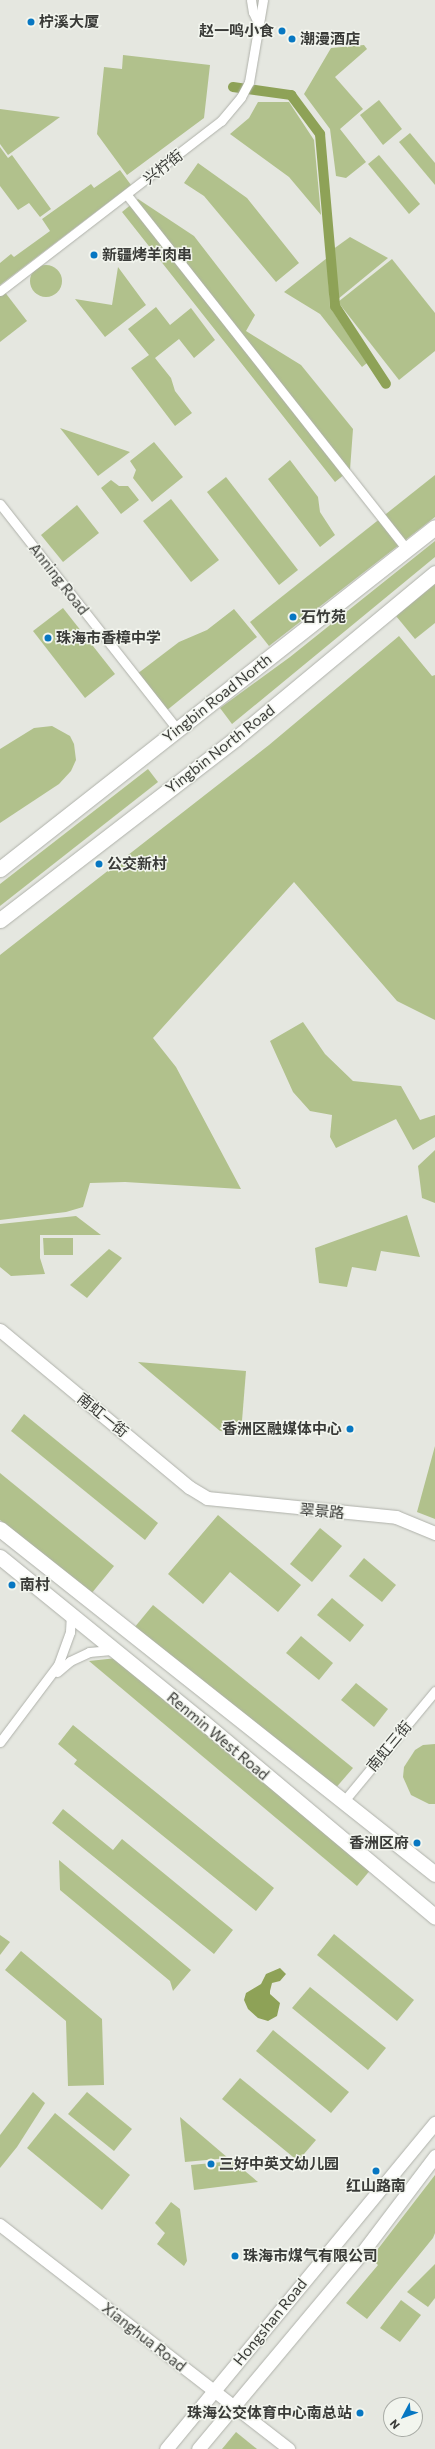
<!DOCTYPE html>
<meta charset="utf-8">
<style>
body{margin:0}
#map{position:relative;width:435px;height:2449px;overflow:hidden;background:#e5e7e0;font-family:Commissioner,"Noto Sans SC",sans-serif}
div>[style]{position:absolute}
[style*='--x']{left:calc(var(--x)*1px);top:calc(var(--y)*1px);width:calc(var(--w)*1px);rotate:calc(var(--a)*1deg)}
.green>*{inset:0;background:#b1c18c}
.round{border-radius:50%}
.water>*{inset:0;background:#8ea257}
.canal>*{height:10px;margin:-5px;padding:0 5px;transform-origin:5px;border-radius:5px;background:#8ea257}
.roads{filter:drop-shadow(0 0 1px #afb1aa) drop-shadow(0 0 1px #afb1aa)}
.minor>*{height:9px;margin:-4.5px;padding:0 4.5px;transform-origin:4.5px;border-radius:4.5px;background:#fff}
.tertiary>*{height:12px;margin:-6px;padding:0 6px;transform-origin:6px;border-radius:6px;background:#fff}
.secondary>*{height:13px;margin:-6.5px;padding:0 6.5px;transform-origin:6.5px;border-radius:6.5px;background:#fff}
.primary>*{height:15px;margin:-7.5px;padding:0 7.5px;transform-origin:7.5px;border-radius:7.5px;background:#fff}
.dots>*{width:11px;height:11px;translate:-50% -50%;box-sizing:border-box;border:2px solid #f2f5ee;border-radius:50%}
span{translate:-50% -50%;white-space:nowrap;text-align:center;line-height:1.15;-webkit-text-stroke:3px #f2f5ee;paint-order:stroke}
.poi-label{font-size:15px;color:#3a3b38;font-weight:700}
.left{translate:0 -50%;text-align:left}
.right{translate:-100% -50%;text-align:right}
.street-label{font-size:15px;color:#3a3b38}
.north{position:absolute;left:383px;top:2397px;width:40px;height:40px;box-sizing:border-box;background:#f2f5ee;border:1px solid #a8aba5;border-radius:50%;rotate:229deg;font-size:11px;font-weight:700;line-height:16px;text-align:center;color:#3a3b38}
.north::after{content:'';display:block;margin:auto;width:14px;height:18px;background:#0777c2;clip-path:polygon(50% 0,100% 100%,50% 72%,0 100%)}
</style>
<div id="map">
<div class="green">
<div style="clip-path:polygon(364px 45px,367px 49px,335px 77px,363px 109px,340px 129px,366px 162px,346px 178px,336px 176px,330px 129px,304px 94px,331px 48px)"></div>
<div style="clip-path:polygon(123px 55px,210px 65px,204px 118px,127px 175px,97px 134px,104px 67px,122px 69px)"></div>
<div style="clip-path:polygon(379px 100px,402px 129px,383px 145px,360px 115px)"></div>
<div style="clip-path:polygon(258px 102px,289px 102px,314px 140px,321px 215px,289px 177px,230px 134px,249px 118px)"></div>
<div style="clip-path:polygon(0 109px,60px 117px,8px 155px,0 144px)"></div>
<div style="clip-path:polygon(410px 133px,435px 163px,435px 185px,399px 142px)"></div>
<div style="clip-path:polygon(0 147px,8px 158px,12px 155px,51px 209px,40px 217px,29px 203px,18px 210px,0 186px)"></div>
<div style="clip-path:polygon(379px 155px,420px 204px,409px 214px,368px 164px)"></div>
<div style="clip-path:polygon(198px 163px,247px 198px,299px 263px,276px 282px,204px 196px,184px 183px)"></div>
<div style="clip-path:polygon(120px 170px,131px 185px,0 285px,0 263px,11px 254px,14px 257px,50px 231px,42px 219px,91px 184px,94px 188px)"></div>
<div style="clip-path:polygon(138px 199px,194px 236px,255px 315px,246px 331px,301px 365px,353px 429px,350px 470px,335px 482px,122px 212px)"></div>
<div style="clip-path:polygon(350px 237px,388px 258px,338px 299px,332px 250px)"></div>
<div style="clip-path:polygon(327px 258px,330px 307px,367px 363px,362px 367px,320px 314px,284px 292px)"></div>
<div style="clip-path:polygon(392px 259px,435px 313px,435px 351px,399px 380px,338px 302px)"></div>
<div class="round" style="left:30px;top:265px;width:32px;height:32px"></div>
<div style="clip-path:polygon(118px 267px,146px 305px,105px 337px,75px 299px,112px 305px)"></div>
<div style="clip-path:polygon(4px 291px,27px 321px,0 342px,0 293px)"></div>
<div style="clip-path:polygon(156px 307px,170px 325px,191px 308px,215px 340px,194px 358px,179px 339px,155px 358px,171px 378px,175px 391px,192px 413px,175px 426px,131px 368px,149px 355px,128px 329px)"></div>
<div style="clip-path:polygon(60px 428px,130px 452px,98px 476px)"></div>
<div style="clip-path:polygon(154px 442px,183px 477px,152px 502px,133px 478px,136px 470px,130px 461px)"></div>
<div style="clip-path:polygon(290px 460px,318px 497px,320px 512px,335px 535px,320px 547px,268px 479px)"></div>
<div style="clip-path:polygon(435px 475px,435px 517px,269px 646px,250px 622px)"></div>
<div style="clip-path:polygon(226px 477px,298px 570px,279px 585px,207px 492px)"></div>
<div style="clip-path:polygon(111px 480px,119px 486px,128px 486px,139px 500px,121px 514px,101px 488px)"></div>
<div style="clip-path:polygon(171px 499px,219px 560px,191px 582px,143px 521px)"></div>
<div style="clip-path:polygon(77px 505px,99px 533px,63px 562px,41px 535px)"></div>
<div style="clip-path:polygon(435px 541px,435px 557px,232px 724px,220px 708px,290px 657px)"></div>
<div style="clip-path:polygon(435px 584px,435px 623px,415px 639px,396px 616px)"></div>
<div style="clip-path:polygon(63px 608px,115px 674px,85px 698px,33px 631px)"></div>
<div style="clip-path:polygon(234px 609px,257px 637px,166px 711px,137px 674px,179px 642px,207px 630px)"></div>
<div style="clip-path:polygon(399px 636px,432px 676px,435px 675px,435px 1020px,397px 1001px,294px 882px,153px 1038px,176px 1067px,241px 1189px,125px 1182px,90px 1183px,83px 1207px,66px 1212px,0 1220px,0 955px,269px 745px)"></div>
<div style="clip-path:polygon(52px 726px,70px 736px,74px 744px,76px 760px,71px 771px,59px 784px,0 823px,0 749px,34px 728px)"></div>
<div style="clip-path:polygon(148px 769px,158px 782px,0 906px,0 884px)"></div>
<div style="clip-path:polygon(303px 1022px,325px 1054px,353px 1081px,401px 1086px,420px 1120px,435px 1115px,435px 1137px,413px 1150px,396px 1119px,336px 1148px,330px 1137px,332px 1115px,310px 1111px,293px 1092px,270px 1041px)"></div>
<div style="clip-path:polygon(435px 1150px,435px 1203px,422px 1198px,418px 1166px)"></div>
<div style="clip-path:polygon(407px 1215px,420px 1257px,381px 1251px,376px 1271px,352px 1267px,347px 1287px,319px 1283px,315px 1248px)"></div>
<div style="clip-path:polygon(76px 1216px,101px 1235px,40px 1235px,40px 1258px,45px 1274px,11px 1276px,0 1267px,0 1224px)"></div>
<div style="clip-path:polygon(43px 1238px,73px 1238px,73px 1255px,44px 1255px)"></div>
<div style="clip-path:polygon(109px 1249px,122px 1258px,87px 1298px,70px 1285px)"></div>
<div style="clip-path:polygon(138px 1362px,246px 1371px,241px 1433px,220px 1431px)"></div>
<div style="clip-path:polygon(24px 1414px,158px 1523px,145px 1540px,11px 1431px)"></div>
<div style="clip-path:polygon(435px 1446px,435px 1519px,417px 1512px)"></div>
<div style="clip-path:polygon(0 1473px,114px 1566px,91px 1594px,0 1520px)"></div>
<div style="clip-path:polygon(218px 1515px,301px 1585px,278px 1612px,230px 1572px,203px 1604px,168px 1574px)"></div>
<div style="clip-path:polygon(320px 1528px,342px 1546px,312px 1582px,290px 1564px)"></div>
<div style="clip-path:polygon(364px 1558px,396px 1585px,382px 1602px,349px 1576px)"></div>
<div style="clip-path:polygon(332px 1598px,364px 1625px,350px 1642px,317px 1615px)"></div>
<div style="clip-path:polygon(153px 1605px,353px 1768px,334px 1790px,134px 1628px)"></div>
<div style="clip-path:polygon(301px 1636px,333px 1663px,319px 1680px,286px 1653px)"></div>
<div style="clip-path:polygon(117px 1658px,372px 1868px,357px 1886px,89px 1661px)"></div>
<div style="clip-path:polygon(356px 1683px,388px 1709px,374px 1727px,341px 1700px)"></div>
<div style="clip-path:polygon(73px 1725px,274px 1888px,256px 1911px,74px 1764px,77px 1760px,58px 1744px)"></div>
<div style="clip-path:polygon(435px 1744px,435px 1804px,429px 1804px,411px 1795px,403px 1777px,404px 1767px,415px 1750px,423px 1745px)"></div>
<div style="clip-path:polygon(63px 1809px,113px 1850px,122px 1839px,233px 1930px,214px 1954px,52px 1823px)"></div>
<div style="clip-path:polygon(59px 1860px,191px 1970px,173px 1991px,170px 1981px,60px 1890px)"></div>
<div style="clip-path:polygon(334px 1934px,414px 2000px,397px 2021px,317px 1955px)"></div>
<div style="clip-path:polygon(0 1935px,10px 1942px,0 1955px)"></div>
<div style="clip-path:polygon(21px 1951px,102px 2019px,104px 2085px,68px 2086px,66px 2021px,5px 1970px)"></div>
<div style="clip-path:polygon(310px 1987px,386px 2048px,368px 2070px,292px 2008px)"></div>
<div style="clip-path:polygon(273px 2030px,349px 2092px,331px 2113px,256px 2051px)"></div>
<div style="clip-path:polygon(240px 2078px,316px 2140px,298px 2161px,222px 2099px)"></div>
<div style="clip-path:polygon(33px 2092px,45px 2103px,17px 2147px,0 2168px,0 2135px)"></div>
<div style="clip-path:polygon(87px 2092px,132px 2129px,114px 2151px,68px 2114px)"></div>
<div style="clip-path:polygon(55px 2113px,130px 2175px,102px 2210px,27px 2148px)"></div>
<div style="clip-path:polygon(180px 2117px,228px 2158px,185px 2162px)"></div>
<div style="clip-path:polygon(233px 2161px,258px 2182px,194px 2190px,191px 2165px)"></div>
<div style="clip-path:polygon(435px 2175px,435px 2233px,433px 2238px,367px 2319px,346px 2303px,378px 2265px,371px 2258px)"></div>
<div style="clip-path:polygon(171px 2202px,180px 2209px,187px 2261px,184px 2266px,157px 2244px,165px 2233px,155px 2223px)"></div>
<div style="clip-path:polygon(435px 2264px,435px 2298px,428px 2307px,407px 2292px)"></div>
<div style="clip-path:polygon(401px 2300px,421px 2315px,400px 2342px,380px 2328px)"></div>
<div style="clip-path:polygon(236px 2432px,257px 2449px,222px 2449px)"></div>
</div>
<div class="water">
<div style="clip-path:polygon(280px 1968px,286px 1974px,280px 1981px,272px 1983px,270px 1991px,270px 1994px,280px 2003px,277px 2016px,268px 2021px,258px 2018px,248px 2009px,244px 2000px,246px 1993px,261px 1984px,266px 1974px)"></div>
</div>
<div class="canal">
<div style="--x:233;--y:87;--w:59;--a:7.9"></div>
<div style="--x:291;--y:95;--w:49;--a:53.4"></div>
<div style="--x:320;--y:134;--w:173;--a:85"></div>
<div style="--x:335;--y:306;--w:93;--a:56.8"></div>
</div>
<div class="roads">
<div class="minor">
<div style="--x:251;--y:0;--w:12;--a:81"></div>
<div style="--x:253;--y:12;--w:17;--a:65"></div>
<div style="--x:127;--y:195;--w:451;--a:51.7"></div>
<div style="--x:0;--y:291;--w:279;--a:-37.6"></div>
<div style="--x:221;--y:121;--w:31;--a:-50"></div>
<div style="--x:241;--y:97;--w:17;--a:-62"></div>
<div style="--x:249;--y:82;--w:83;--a:-80.3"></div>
<div style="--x:0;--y:504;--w:286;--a:51.8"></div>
<div style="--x:57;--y:1672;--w:17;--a:-40"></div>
<div style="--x:70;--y:1661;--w:21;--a:-25"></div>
<div style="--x:89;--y:1652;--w:25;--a:-5"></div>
<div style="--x:0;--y:1742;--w:96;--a:-53"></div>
<div style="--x:58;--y:1665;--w:35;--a:-70"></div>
<div style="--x:70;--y:1632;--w:19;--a:-87"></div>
<div style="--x:344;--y:1801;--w:143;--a:-50.4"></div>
</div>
<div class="tertiary">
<div style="--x:0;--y:2225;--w:366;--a:37.8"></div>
</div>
<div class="secondary">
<div style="--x:0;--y:1330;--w:246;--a:39.7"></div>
<div style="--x:189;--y:1487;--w:21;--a:31"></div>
<div style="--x:207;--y:1498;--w:190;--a:5.7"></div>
<div style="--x:396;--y:1517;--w:42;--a:22.3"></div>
<div style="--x:166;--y:2449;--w:423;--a:-50.5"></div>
<div style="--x:198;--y:2449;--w:254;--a:-50.1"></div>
<div style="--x:361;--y:2254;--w:123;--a:-52.9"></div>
</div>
<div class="primary">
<div style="--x:0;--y:869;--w:553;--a:-38.17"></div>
<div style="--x:0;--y:920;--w:297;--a:-37.6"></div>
<div style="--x:235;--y:739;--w:260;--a:-39.7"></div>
<div style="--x:0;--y:1529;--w:555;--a:38.42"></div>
<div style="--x:0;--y:1557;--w:262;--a:39.1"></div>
<div style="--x:203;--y:1722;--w:303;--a:40"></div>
</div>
</div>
<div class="dots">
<div style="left:31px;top:22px;background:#0777c2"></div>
<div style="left:282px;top:31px;background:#0777c2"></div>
<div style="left:292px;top:39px;background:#0777c2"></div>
<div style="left:94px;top:255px;background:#0777c2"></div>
<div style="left:293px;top:617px;background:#0777c2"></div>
<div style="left:48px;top:638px;background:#0777c2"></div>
<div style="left:99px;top:864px;background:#0777c2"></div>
<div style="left:350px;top:1429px;background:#0777c2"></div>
<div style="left:12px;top:1585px;background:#0777c2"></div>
<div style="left:417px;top:1843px;background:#0777c2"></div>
<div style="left:211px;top:2164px;background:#0777c2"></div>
<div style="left:376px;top:2171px;background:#0777c2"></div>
<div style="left:235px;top:2256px;background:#0777c2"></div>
<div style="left:360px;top:2413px;background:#0777c2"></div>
</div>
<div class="poi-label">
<span class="left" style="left:39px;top:22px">柠溪大厦</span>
<span class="right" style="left:274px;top:31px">赵一鸣小食</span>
<span class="left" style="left:300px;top:39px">潮漫酒店</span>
<span class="left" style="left:102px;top:255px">新疆烤羊肉串</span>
<span class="left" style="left:301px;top:617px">石竹苑</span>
<span class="left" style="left:56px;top:638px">珠海市香樟中学</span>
<span class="left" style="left:107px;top:864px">公交新村</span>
<span class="right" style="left:342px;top:1429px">香洲区融媒体中心</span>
<span class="left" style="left:20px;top:1585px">南村</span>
<span class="right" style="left:409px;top:1843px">香洲区府</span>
<span class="left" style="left:219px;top:2164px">三好中英文幼儿园</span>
<span style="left:376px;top:2186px">红山路南</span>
<span class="left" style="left:243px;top:2256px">珠海市煤气有限公司</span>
<span class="right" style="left:352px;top:2413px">珠海公交体育中心南总站</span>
</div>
<div class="street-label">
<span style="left:163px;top:167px;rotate:-38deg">兴柠街</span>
<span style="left:59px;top:579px;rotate:52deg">Anning Road</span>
<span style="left:217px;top:698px;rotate:-38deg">Yingbin Road North</span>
<span style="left:220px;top:749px;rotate:-38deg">Yingbin North Road</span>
<span style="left:103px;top:1415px;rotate:39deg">南虹一街</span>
<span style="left:322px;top:1511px;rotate:5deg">翠景路</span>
<span style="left:218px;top:1736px;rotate:40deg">Renmin West Road</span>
<span style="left:389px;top:1746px;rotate:-50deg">南虹三街</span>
<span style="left:270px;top:2322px;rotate:-51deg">Hongshan Road</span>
<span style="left:144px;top:2337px;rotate:38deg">Xianghua Road</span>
</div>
<div class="north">N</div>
</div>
